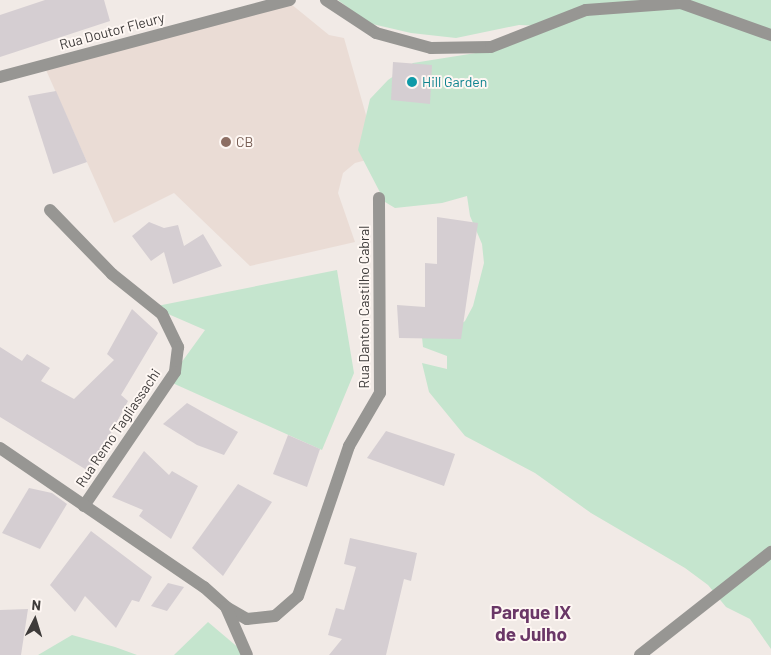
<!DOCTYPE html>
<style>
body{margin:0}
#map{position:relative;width:771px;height:655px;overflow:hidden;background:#f1eae6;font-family:Barlow,sans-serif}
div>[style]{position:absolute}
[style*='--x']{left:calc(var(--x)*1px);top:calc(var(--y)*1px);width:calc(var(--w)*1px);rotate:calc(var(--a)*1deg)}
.built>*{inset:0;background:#eadcd5}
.green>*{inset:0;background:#c5e5ce}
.building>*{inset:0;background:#d5ced2}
.minor>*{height:12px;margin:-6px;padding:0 6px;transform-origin:6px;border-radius:6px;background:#979693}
.dots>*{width:14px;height:14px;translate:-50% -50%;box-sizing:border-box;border:2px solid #fef7f3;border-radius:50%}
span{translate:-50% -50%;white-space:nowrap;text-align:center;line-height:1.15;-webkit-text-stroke:4px #fef7f3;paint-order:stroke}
.street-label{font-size:14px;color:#3e3b3a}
.culture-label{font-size:14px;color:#0d838f}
.left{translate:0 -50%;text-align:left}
.education-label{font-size:14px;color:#785e54}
.district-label{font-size:19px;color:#6a3767;font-weight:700}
.north{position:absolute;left:10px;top:595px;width:50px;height:50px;-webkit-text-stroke:4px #fef7f3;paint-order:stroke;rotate:5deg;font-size:14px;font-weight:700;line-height:20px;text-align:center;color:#3e3b3a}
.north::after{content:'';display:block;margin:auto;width:18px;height:22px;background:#3e3b3a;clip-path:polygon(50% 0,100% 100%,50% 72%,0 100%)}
</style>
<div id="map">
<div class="built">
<div style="clip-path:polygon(291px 4px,329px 35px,344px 38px,378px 157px,355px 163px,343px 173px,338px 193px,355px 242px,250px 266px,174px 193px,114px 223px,46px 70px)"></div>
</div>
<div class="green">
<div style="clip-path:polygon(338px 0,771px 0,771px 649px,750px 619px,726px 607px,708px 585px,685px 568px,591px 513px,535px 473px,465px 436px,429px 392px,422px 363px,447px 369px,447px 356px,423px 347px,422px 337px,456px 328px,465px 321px,473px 306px,484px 263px,482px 244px,470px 216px,467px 196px,442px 203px,395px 208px,385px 202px,358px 150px,370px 99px,388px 80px,413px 63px,482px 52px,542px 26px,519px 25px,456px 38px,411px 33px,368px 23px)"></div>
<div style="clip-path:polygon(337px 270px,354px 373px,322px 450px,168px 381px,205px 330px,152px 307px)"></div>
<div style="clip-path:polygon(208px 622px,247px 655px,174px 655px)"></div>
<div style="clip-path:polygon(72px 635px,115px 647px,137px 655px,38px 655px)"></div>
</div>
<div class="building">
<div style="clip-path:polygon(45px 0,104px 0,110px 21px,0 57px,0 15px)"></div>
<div style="clip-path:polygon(393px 62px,432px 65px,430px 104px,391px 100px)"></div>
<div style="clip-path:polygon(56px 91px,87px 162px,53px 174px,28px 96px)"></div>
<div style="clip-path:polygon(437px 217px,478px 223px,461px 339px,399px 338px,397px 305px,425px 307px,425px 263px,437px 264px)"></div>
<div style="clip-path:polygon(149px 222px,164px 228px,178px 225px,184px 246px,203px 234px,222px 266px,173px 284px,164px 252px,151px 261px,132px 236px)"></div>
<div style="clip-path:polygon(132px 309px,158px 333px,121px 395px,128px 401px,90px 472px,0 417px,0 347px,22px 361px,27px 354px,50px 368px,41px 381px,74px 399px,114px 360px,107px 354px)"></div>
<div style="clip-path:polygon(187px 403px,238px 432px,224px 455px,197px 445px,163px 424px)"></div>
<div style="clip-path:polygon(386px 431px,455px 454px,444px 486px,367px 458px)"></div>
<div style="clip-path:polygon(288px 435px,320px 449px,307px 487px,273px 474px)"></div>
<div style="clip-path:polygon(144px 451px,169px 475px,172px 471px,198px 486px,171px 539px,139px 516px,143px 510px,112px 497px)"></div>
<div style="clip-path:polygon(238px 484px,272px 502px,223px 576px,192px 548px)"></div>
<div style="clip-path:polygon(29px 488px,52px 493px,67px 504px,40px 549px,2px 533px)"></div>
<div style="clip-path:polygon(91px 531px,152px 577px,139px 602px,132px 600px,116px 628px,85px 596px,75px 612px,50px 585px)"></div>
<div style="clip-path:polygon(350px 538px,417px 553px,411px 581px,404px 579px,386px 655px,329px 655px,342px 639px,328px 635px,336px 608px,344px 610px,356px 567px,344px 564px)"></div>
<div style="clip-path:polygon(168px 583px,184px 587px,167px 611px,151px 606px)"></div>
<div style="clip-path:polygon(28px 609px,21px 655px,0 655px,0 610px)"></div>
</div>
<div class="minor">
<div style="--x:326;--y:0;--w:60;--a:33.4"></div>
<div style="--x:376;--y:33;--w:57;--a:15.3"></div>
<div style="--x:431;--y:48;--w:60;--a:-1"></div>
<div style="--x:491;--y:47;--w:102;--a:-21.3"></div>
<div style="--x:586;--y:10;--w:95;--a:-4.2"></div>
<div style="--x:681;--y:3;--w:96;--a:19.6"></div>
<div style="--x:0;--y:77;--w:300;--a:-14.9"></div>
<div style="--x:50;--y:210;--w:89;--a:45.9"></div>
<div style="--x:112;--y:274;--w:64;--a:38.7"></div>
<div style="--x:162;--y:314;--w:37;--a:64"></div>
<div style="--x:178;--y:347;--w:25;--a:97"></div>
<div style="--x:175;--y:372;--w:162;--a:124.2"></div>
<div style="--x:0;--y:448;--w:247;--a:34.3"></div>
<div style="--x:204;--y:587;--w:30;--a:42"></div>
<div style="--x:226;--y:607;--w:24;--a:30"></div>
<div style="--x:247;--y:619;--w:28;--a:-6"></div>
<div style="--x:275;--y:616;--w:30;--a:-41"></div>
<div style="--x:298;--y:596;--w:158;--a:-71.2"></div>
<div style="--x:349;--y:446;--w:61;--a:-59.7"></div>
<div style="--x:380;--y:393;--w:195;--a:-90.3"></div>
<div style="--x:226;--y:607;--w:52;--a:66.4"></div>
<div style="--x:640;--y:655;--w:167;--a:-38.2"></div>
</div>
<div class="dots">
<div style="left:412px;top:82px;background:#0f9aa8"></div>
<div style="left:226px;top:142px;background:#8d6e63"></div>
</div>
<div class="street-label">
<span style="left:112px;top:31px;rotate:-15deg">Rua Doutor Fleury</span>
<span style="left:364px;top:307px;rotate:-90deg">Rua Danton Castilho Cabral</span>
<span style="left:118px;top:428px;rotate:-56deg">Rua Remo Tagliassachi</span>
</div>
<div class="culture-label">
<span class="left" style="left:422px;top:82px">Hill Garden</span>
</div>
<div class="education-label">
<span class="left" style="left:236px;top:142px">CB</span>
</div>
<div class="district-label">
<span style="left:531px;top:623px">Parque IX<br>de Julho</span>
</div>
<div class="north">N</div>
</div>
